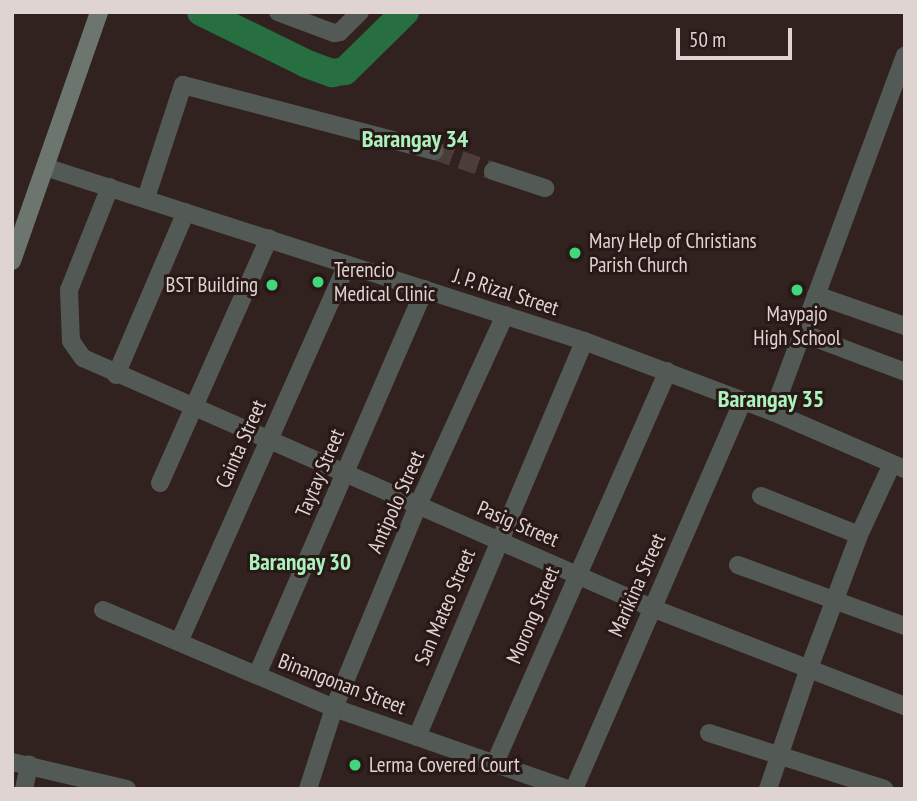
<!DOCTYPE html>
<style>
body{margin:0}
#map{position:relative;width:917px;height:801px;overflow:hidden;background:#32221f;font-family:"PT Sans Narrow",sans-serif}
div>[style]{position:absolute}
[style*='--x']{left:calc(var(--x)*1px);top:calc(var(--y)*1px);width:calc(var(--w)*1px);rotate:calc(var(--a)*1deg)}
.river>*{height:28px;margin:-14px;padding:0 14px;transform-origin:14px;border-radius:14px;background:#276e40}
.minor-tunnel>*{height:18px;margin-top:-9px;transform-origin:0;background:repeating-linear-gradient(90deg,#4c3d3a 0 18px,transparent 0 27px)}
.minor>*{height:18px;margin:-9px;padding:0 9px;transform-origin:9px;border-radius:9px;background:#535a55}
.tertiary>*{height:18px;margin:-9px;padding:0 9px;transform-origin:9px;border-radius:9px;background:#535a55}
.secondary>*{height:18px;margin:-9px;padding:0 9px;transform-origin:9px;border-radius:9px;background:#6c766e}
.dots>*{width:19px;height:19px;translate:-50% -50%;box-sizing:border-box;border:4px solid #281816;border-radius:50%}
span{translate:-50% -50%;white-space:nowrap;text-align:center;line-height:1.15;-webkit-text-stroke:6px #281816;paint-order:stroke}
.poi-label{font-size:21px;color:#dfd4d2}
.left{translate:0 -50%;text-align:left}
.right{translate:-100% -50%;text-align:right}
.street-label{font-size:21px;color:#dfd4d2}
.neighbourhood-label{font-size:23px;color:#acf2be;font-weight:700}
.quarter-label{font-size:24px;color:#acf2be;font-weight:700}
.frame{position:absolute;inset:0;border:14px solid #dfd4d2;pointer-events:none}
.scale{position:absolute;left:676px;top:28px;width:116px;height:32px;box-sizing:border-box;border:4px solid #dfd4d2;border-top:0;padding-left:9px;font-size:21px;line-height:24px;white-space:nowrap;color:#dfd4d2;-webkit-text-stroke:5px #281816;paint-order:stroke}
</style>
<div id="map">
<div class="river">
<div style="--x:201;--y:12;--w:118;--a:26.1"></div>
<div style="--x:307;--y:64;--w:27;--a:20"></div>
<div style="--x:332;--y:73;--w:13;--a:-9"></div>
<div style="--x:345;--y:71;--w:84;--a:-44.5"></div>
</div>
<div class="minor-tunnel">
<div style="--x:435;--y:151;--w:61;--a:19"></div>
</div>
<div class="minor">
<div style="--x:278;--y:12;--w:60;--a:20.6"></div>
<div style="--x:334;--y:33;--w:6;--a:-9"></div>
<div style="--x:340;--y:32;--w:28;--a:-45"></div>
<div style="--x:493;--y:171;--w:55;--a:18.1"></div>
<div style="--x:110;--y:187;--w:111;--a:111.7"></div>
<div style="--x:69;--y:290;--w:51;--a:87.8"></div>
<div style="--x:71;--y:341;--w:21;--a:55"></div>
<div style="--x:83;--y:358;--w:621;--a:23.72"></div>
<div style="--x:652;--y:608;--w:271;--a:21.2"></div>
<div style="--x:146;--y:198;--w:119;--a:-71.9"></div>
<div style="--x:183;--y:85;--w:260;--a:14.7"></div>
<div style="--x:816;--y:295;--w:94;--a:19.2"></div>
<div style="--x:802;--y:333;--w:110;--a:20.7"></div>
<div style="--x:116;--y:375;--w:177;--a:-66.8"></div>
<div style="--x:773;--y:412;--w:380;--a:-69.7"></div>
<div style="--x:160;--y:483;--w:268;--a:-66"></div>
<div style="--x:761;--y:496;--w:105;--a:21.7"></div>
<div style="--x:738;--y:565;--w:178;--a:20.1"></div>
<div style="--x:103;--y:610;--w:251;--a:23"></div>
<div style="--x:334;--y:708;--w:248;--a:19.1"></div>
<div style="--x:179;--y:642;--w:413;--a:-66"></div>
<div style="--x:257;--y:675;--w:421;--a:-66.5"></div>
<div style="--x:709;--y:733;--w:184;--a:17.7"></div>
<div style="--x:417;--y:737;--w:430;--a:-67.1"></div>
<div style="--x:12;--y:762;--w:118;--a:13.2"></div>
<div style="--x:495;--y:763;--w:428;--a:-66.2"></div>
<div style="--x:24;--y:789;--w:25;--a:-78"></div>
<div style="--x:308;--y:789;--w:85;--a:-72.2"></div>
<div style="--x:334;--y:708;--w:220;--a:-67.5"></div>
<div style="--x:418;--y:505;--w:209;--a:-65.4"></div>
<div style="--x:574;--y:789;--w:423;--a:-66.5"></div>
<div style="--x:768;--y:789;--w:125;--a:-71.3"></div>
<div style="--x:808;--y:671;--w:145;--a:-69.4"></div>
<div style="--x:859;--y:535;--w:78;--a:-65.1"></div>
</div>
<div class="tertiary">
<div style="--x:45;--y:167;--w:566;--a:17.89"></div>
<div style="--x:584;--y:341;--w:202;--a:20.6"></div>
<div style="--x:773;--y:412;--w:144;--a:23.4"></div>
</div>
<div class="secondary">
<div style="--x:12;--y:261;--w:264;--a:-70.7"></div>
</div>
<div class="dots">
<div style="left:575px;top:253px;background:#41d77c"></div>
<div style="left:318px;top:282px;background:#41d77c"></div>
<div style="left:272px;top:285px;background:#41d77c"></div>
<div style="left:797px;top:290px;background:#41d77c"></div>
<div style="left:355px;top:765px;background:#41d77c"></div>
</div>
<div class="poi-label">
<span class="left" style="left:589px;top:253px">Mary Help of Christians<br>Parish Church</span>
<span class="left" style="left:334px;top:282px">Terencio<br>Medical Clinic</span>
<span class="right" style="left:258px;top:285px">BST Building</span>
<span style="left:797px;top:326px">Maypajo<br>High School</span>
<span class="left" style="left:369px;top:765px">Lerma Covered Court</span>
</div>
<div class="street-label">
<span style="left:506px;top:292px;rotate:18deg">J. P. Rizal Street</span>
<span style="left:241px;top:444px;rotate:-66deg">Cainta Street</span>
<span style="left:320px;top:473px;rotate:-67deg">Taytay Street</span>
<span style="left:396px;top:502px;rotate:-66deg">Antipolo Street</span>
<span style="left:518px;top:524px;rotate:23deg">Pasig Street</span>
<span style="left:637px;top:585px;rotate:-66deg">Marikina Street</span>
<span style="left:445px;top:607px;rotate:-67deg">San Mateo Street</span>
<span style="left:533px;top:615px;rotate:-67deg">Morong Street</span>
<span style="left:342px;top:684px;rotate:21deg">Binangonan Street</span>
</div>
<div class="neighbourhood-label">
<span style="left:300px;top:562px">Barangay 30</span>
</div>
<div class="quarter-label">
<span style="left:415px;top:139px">Barangay 34</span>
<span style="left:771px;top:399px">Barangay 35</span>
</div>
<div class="frame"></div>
<div class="scale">50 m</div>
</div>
